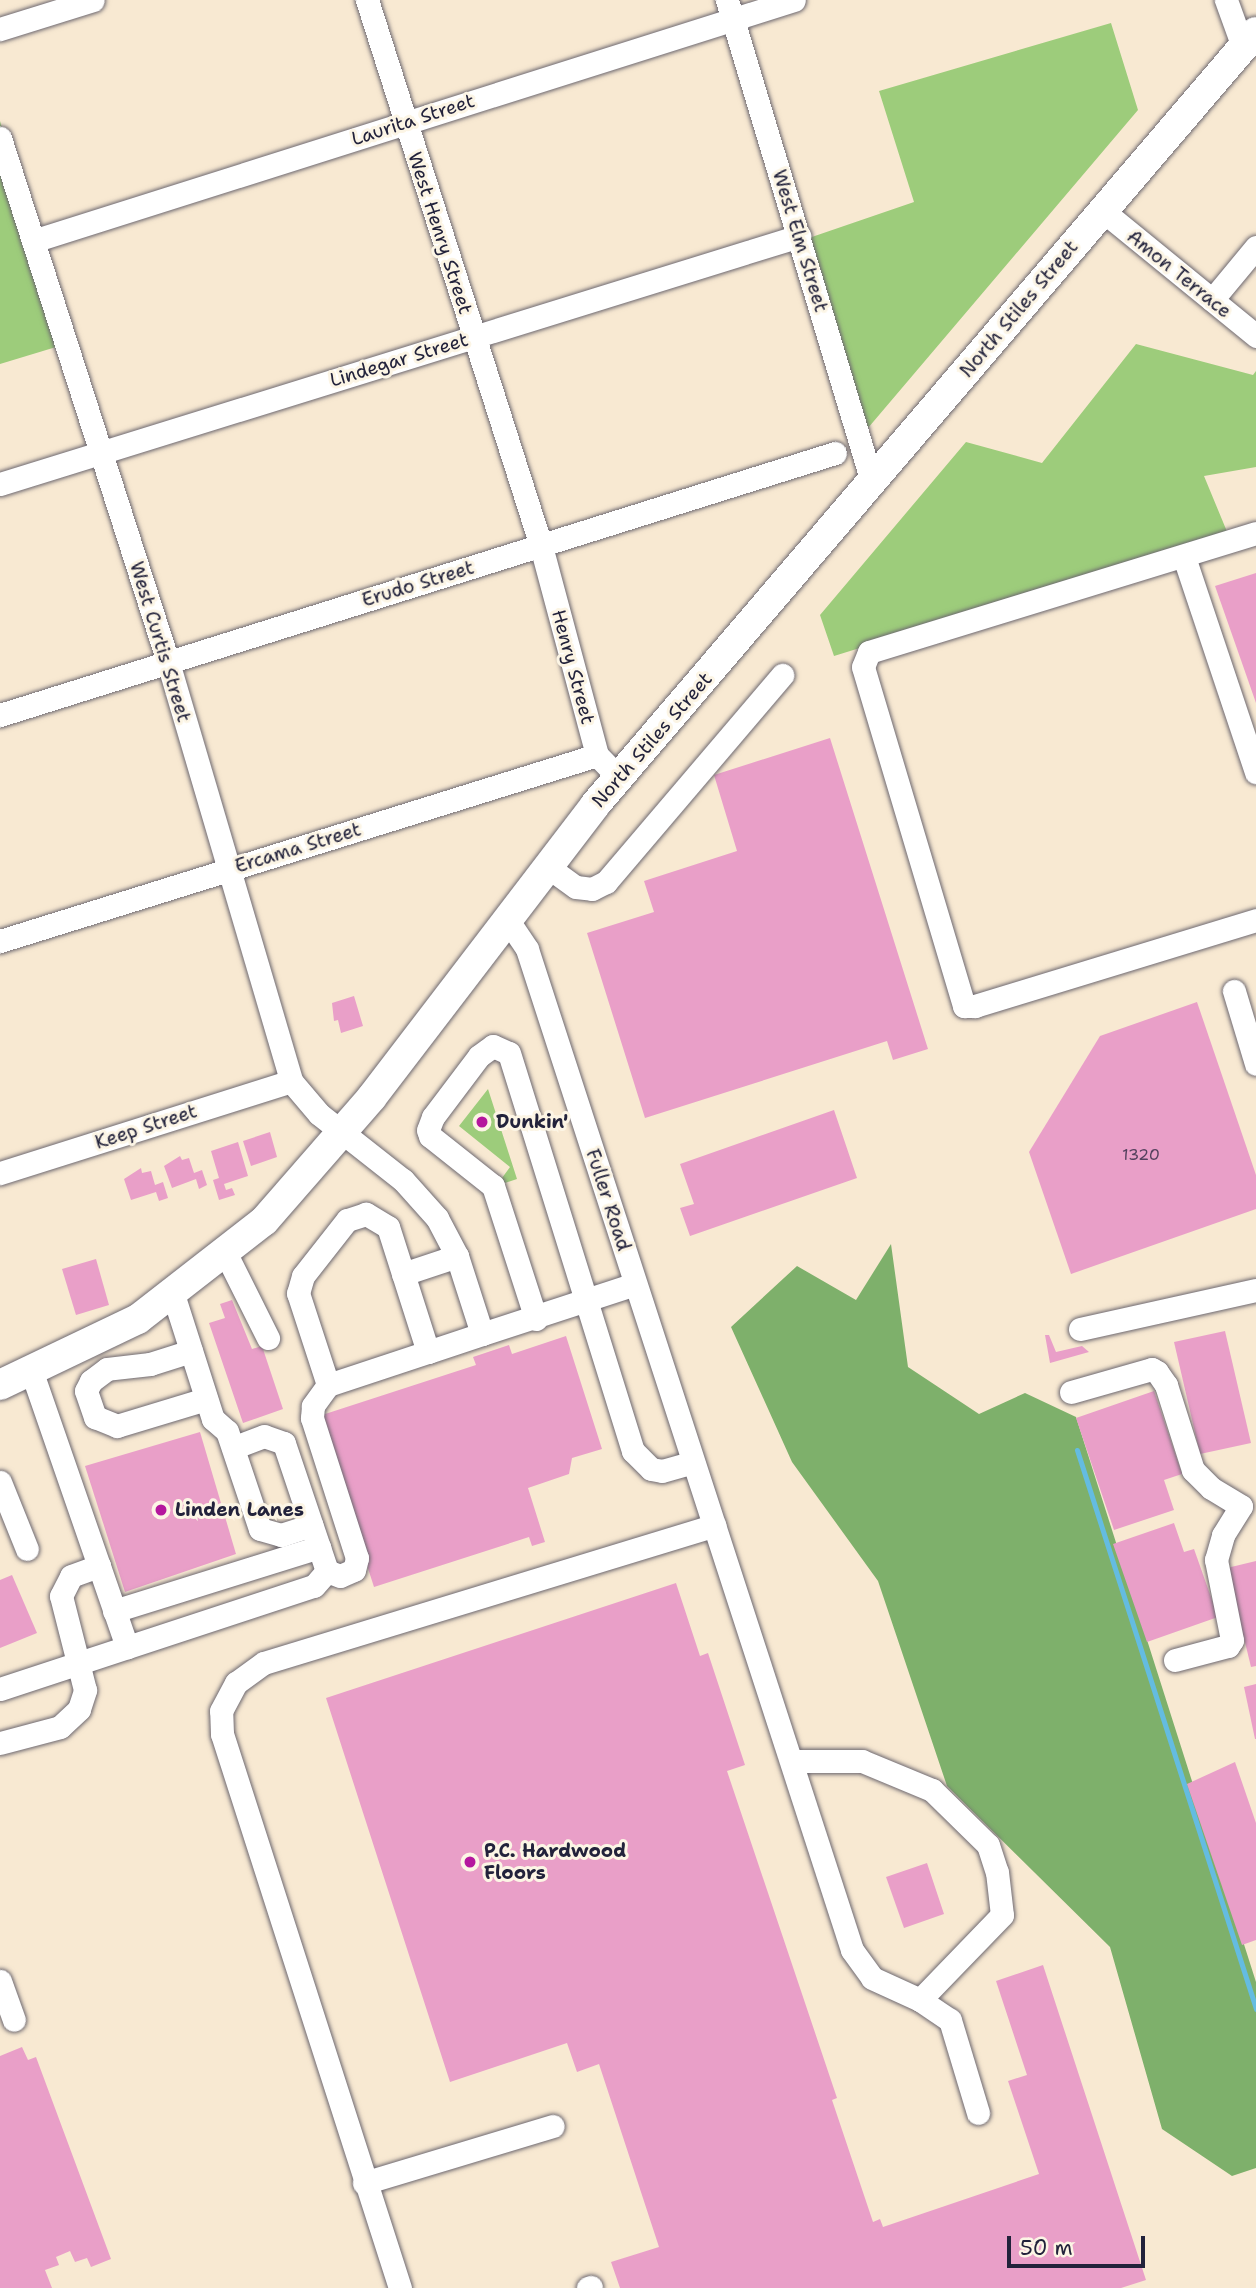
<!DOCTYPE html>
<style>
body{margin:0}
#map{position:relative;width:1256px;height:2288px;overflow:hidden;background:#f8e9d2;font-family:"Shantell Sans",sans-serif}
div>[style]{position:absolute}
[style*='--x']{left:calc(var(--x)*1px);top:calc(var(--y)*1px);width:calc(var(--w)*1px);rotate:calc(var(--a)*1deg)}
.green>*{inset:0;background:#9dcc7b}
.forest>*{inset:0;background:#7eb06b}
.stream>*{height:5px;margin:-2.5px;padding:0 2.5px;transform-origin:2.5px;border-radius:2.5px;background:#64bce1}
.building>*{inset:0;background:#e99fc8}
.roads{filter:drop-shadow(0 0 2px #6d6870) drop-shadow(0 0 2px #6d6870)}
.minor>*{height:23px;margin:-11.5px;padding:0 11.5px;transform-origin:11.5px;border-radius:11.5px;background:#fff}
.major>*{height:30px;margin:-15px;padding:0 15px;transform-origin:15px;border-radius:15px;background:#fff}
.dots>*{width:19px;height:19px;translate:-50% -50%;box-sizing:border-box;border:4px solid #fcf5e5;border-radius:50%}
span{translate:-50% -50%;white-space:nowrap;text-align:center;line-height:1.15;-webkit-text-stroke:6px #fcf5e5;paint-order:stroke}
.number-label{font-size:16px;color:#54415e}
.number-label span{-webkit-text-stroke-width:0}
.street-label{font-size:19px;color:#22223b}
.poi-label{font-size:19px;color:#22223b;font-weight:700}
.left{translate:0 -50%;text-align:left}
.scale{position:absolute;left:1007px;top:2236px;width:138px;height:32px;box-sizing:border-box;border:4px solid #22223b;border-top:0;padding-left:9px;font-size:21px;line-height:24px;white-space:nowrap;color:#22223b;-webkit-text-stroke:5px #fcf5e5;paint-order:stroke}
</style>
<div id="map">
<div class="green">
<div style="clip-path:polygon(1111px 23px,1138px 110px,868px 428px,806px 239px,914px 202px,879px 91px)"></div>
<div style="clip-path:polygon(0 121px,66px 344px,0 364px)"></div>
<div style="clip-path:polygon(1136px 344px,1253px 375px,1256px 371px,1256px 467px,1204px 476px,1228px 534px,834px 656px,820px 615px,966px 442px,1042px 463px)"></div>
<div style="clip-path:polygon(488px 1089px,517px 1179px,505px 1183px,502px 1178px,510px 1167px,459px 1126px)"></div>
</div>
<div class="forest">
<div style="clip-path:polygon(891px 1244px,908px 1367px,979px 1414px,1025px 1393px,1076px 1417px,1256px 1982px,1256px 2168px,1232px 2176px,1162px 2129px,1110px 1947px,947px 1786px,878px 1581px,792px 1462px,731px 1327px,797px 1266px,856px 1300px)"></div>
</div>
<div class="stream">
<div style="--x:1077;--y:1450;--w:587;--a:72.24"></div>
</div>
<div class="building">
<div style="clip-path:polygon(1256px 573px,1256px 703px,1215px 586px)"></div>
<div style="clip-path:polygon(830px 738px,928px 1049px,893px 1060px,887px 1041px,645px 1118px,587px 933px,654px 912px,644px 881px,737px 851px,714px 775px)"></div>
<div style="clip-path:polygon(354px 996px,363px 1026px,341px 1033px,338px 1020px,334px 1021px,332px 1003px)"></div>
<div style="clip-path:polygon(1197px 1002px,1256px 1175px,1256px 1209px,1071px 1274px,1029px 1152px,1100px 1036px)"></div>
<div style="clip-path:polygon(834px 1110px,857px 1178px,690px 1236px,680px 1208px,694px 1204px,680px 1164px)"></div>
<div style="clip-path:polygon(270px 1132px,277px 1157px,251px 1166px,243px 1141px)"></div>
<div style="clip-path:polygon(238px 1142px,248px 1176px,224px 1184px,226px 1190px,232px 1188px,235px 1195px,219px 1200px,213px 1180px,219px 1178px,211px 1151px)"></div>
<div style="clip-path:polygon(180px 1156px,182px 1160px,189px 1158px,194px 1173px,202px 1170px,207px 1185px,199px 1189px,196px 1179px,172px 1188px,164px 1166px)"></div>
<div style="clip-path:polygon(141px 1168px,142px 1173px,151px 1171px,155px 1185px,163px 1182px,168px 1198px,159px 1201px,156px 1192px,131px 1200px,124px 1179px)"></div>
<div style="clip-path:polygon(96px 1259px,109px 1305px,76px 1315px,62px 1269px)"></div>
<div style="clip-path:polygon(232px 1300px,252px 1349px,262px 1346px,283px 1409px,243px 1423px,209px 1323px,225px 1318px,220px 1304px)"></div>
<div style="clip-path:polygon(1225px 1331px,1251px 1443px,1200px 1454px,1174px 1342px)"></div>
<div style="clip-path:polygon(1045px 1335px,1049px 1335px,1056px 1352px,1082px 1346px,1089px 1352px,1050px 1363px)"></div>
<div style="clip-path:polygon(566px 1336px,602px 1449px,572px 1458px,569px 1474px,528px 1488px,545px 1542px,532px 1546px,529px 1537px,374px 1587px,319px 1416px,476px 1365px,473px 1357px,509px 1345px,512px 1354px)"></div>
<div style="clip-path:polygon(1154px 1391px,1182px 1474px,1164px 1480px,1174px 1510px,1114px 1530px,1076px 1418px)"></div>
<div style="clip-path:polygon(200px 1432px,236px 1554px,125px 1592px,85px 1466px)"></div>
<div style="clip-path:polygon(1174px 1523px,1184px 1552px,1194px 1549px,1218px 1617px,1147px 1642px,1113px 1544px)"></div>
<div style="clip-path:polygon(1256px 1561px,1256px 1666px,1251px 1667px,1227px 1568px)"></div>
<div style="clip-path:polygon(12px 1575px,37px 1633px,0 1648px,0 1580px)"></div>
<div style="clip-path:polygon(676px 1583px,700px 1656px,708px 1653px,745px 1765px,727px 1771px,837px 2098px,832px 2100px,873px 2222px,880px 2219px,883px 2227px,1039px 2174px,1008px 2081px,1027px 2075px,996px 1981px,1043px 1965px,1146px 2280px,1121px 2288px,620px 2288px,611px 2262px,659px 2247px,599px 2064px,577px 2072px,567px 2043px,450px 2082px,326px 1698px)"></div>
<div style="clip-path:polygon(1256px 1684px,1256px 1739px,1255px 1739px,1244px 1687px)"></div>
<div style="clip-path:polygon(1235px 1762px,1256px 1823px,1256px 1940px,1242px 1945px,1187px 1784px)"></div>
<div style="clip-path:polygon(927px 1863px,944px 1914px,904px 1928px,886px 1877px)"></div>
<div style="clip-path:polygon(22px 2047px,28px 2060px,36px 2057px,111px 2259px,91px 2267px,87px 2258px,75px 2262px,70px 2251px,56px 2257px,59px 2265px,45px 2270px,52px 2288px,0 2288px,0 2056px)"></div>
</div>
<div class="roads">
<div class="minor">
<div style="--x:367;--y:0;--w:573;--a:72.32"></div>
<div style="--x:541;--y:546;--w:216;--a:75"></div>
<div style="--x:597;--y:755;--w:33;--a:46"></div>
<div style="--x:727;--y:0;--w:503;--a:73.26"></div>
<div style="--x:1226;--y:0;--w:50;--a:70.1"></div>
<div style="--x:0;--y:29;--w:97;--a:-17.3"></div>
<div style="--x:0;--y:138;--w:550;--a:72.22"></div>
<div style="--x:168;--y:662;--w:437;--a:73.6"></div>
<div style="--x:291;--y:1081;--w:43;--a:49.7"></div>
<div style="--x:319;--y:1114;--w:107;--a:38.2"></div>
<div style="--x:403;--y:1180;--w:51;--a:48.2"></div>
<div style="--x:437;--y:1218;--w:43;--a:62.2"></div>
<div style="--x:457;--y:1256;--w:82;--a:72.2"></div>
<div style="--x:482;--y:1334;--w:57;--a:161.6"></div>
<div style="--x:428;--y:1352;--w:131;--a:-107.7"></div>
<div style="--x:388;--y:1227;--w:26;--a:-149"></div>
<div style="--x:366;--y:1214;--w:20;--a:162"></div>
<div style="--x:347;--y:1220;--w:71;--a:128.2"></div>
<div style="--x:303;--y:1276;--w:18;--a:106"></div>
<div style="--x:298;--y:1293;--w:97;--a:71.9"></div>
<div style="--x:328;--y:1385;--w:26;--a:126"></div>
<div style="--x:313;--y:1406;--w:12;--a:95"></div>
<div style="--x:312;--y:1418;--w:147;--a:72.2"></div>
<div style="--x:357;--y:1558;--w:12;--a:104"></div>
<div style="--x:354;--y:1570;--w:15;--a:157"></div>
<div style="--x:340;--y:1576;--w:14;--a:-159"></div>
<div style="--x:1103;--y:211;--w:198;--a:39.2"></div>
<div style="--x:33;--y:241;--w:798;--a:-17.57"></div>
<div style="--x:1212;--y:300;--w:69;--a:-50.3"></div>
<div style="--x:0;--y:484;--w:837;--a:-17.24"></div>
<div style="--x:1256;--y:533;--w:405;--a:162.9"></div>
<div style="--x:869;--y:652;--w:16;--a:112"></div>
<div style="--x:863;--y:667;--w:354;--a:73.4"></div>
<div style="--x:964;--y:1006;--w:11;--a:0"></div>
<div style="--x:975;--y:1006;--w:294;--a:-17"></div>
<div style="--x:1184;--y:557;--w:227;--a:71.5"></div>
<div style="--x:0;--y:715;--w:875;--a:-17.42"></div>
<div style="--x:548;--y:867;--w:34;--a:36"></div>
<div style="--x:576;--y:887;--w:16;--a:7"></div>
<div style="--x:592;--y:889;--w:16;--a:-27"></div>
<div style="--x:606;--y:882;--w:272;--a:-49.6"></div>
<div style="--x:509;--y:922;--w:32;--a:56"></div>
<div style="--x:527;--y:949;--w:1052;--a:72.01"></div>
<div style="--x:852;--y:1950;--w:34;--a:54"></div>
<div style="--x:872;--y:1978;--w:53;--a:24.6"></div>
<div style="--x:920;--y:2000;--w:36;--a:34"></div>
<div style="--x:950;--y:2020;--w:97;--a:73.2"></div>
<div style="--x:0;--y:941;--w:625;--a:-17.3"></div>
<div style="--x:1234;--y:991;--w:76;--a:73.2"></div>
<div style="--x:0;--y:1173;--w:305;--a:-17.5"></div>
<div style="--x:226;--y:1254;--w:94;--a:63.4"></div>
<div style="--x:403;--y:1274;--w:57;--a:-18.4"></div>
<div style="--x:173;--y:1294;--w:131;--a:72.3"></div>
<div style="--x:213;--y:1419;--w:18;--a:41"></div>
<div style="--x:227;--y:1431;--w:103;--a:71.4"></div>
<div style="--x:260;--y:1529;--w:22;--a:16"></div>
<div style="--x:281;--y:1535;--w:32;--a:-18"></div>
<div style="--x:536;--y:1319;--w:140;--a:-107.9"></div>
<div style="--x:493;--y:1186;--w:80;--a:-141.6"></div>
<div style="--x:430;--y:1136;--w:6;--a:-108"></div>
<div style="--x:428;--y:1130;--w:14;--a:-69"></div>
<div style="--x:433;--y:1117;--w:76;--a:-53"></div>
<div style="--x:479;--y:1056;--w:17;--a:-36"></div>
<div style="--x:493;--y:1046;--w:17;--a:24"></div>
<div style="--x:509;--y:1053;--w:417;--a:72.7"></div>
<div style="--x:633;--y:1451;--w:25;--a:45"></div>
<div style="--x:651;--y:1469;--w:11;--a:10"></div>
<div style="--x:662;--y:1471;--w:32;--a:-16"></div>
<div style="--x:1080;--y:1329;--w:180;--a:-12.5"></div>
<div style="--x:482;--y:1334;--w:161;--a:-18.1"></div>
<div style="--x:191;--y:1351;--w:43;--a:162.4"></div>
<div style="--x:150;--y:1364;--w:43;--a:173.4"></div>
<div style="--x:107;--y:1369;--w:20;--a:143"></div>
<div style="--x:91;--y:1381;--w:11;--a:117"></div>
<div style="--x:86;--y:1391;--w:28;--a:71"></div>
<div style="--x:95;--y:1417;--w:24;--a:22"></div>
<div style="--x:117;--y:1426;--w:93;--a:-16.9"></div>
<div style="--x:328;--y:1385;--w:105;--a:-18.3"></div>
<div style="--x:1071;--y:1392;--w:84;--a:-15.9"></div>
<div style="--x:1152;--y:1369;--w:6;--a:31"></div>
<div style="--x:1157;--y:1372;--w:16;--a:55"></div>
<div style="--x:1166;--y:1385;--w:89;--a:72.4"></div>
<div style="--x:1193;--y:1470;--w:25;--a:45"></div>
<div style="--x:1211;--y:1488;--w:35;--a:31"></div>
<div style="--x:0;--y:1482;--w:72;--a:68.1"></div>
<div style="--x:99;--y:1566;--w:86;--a:70.9"></div>
<div style="--x:114;--y:1611;--w:215;--a:-17.3"></div>
<div style="--x:1175;--y:1660;--w:55;--a:-14.8"></div>
<div style="--x:1228;--y:1646;--w:7;--a:-56"></div>
<div style="--x:1232;--y:1640;--w:82;--a:-101.3"></div>
<div style="--x:1216;--y:1560;--w:26;--a:-74"></div>
<div style="--x:1223;--y:1535;--w:34;--a:-58"></div>
<div style="--x:0;--y:1689;--w:330;--a:-18.2"></div>
<div style="--x:314;--y:1586;--w:20;--a:-49"></div>
<div style="--x:327;--y:1571;--w:135;--a:-108.6"></div>
<div style="--x:284;--y:1443;--w:21;--a:-161"></div>
<div style="--x:264;--y:1436;--w:33;--a:159"></div>
<div style="--x:0;--y:1743;--w:62;--a:-14.9"></div>
<div style="--x:60;--y:1727;--w:26;--a:-43"></div>
<div style="--x:79;--y:1709;--w:20;--a:-72"></div>
<div style="--x:85;--y:1690;--w:97;--a:-104.3"></div>
<div style="--x:61;--y:1596;--w:22;--a:-63"></div>
<div style="--x:71;--y:1576;--w:30;--a:-20"></div>
<div style="--x:99;--y:1566;--w:207;--a:-109.1"></div>
<div style="--x:794;--y:1761;--w:68;--a:0"></div>
<div style="--x:862;--y:1761;--w:76;--a:22.5"></div>
<div style="--x:932;--y:1790;--w:78;--a:44.5"></div>
<div style="--x:988;--y:1845;--w:28;--a:72"></div>
<div style="--x:997;--y:1872;--w:43;--a:83.4"></div>
<div style="--x:1002;--y:1915;--w:118;--a:134"></div>
<div style="--x:0;--y:1981;--w:41;--a:70.3"></div>
<div style="--x:364;--y:2183;--w:197;--a:-16.8"></div>
<div style="--x:400;--y:2288;--w:582;--a:-107.81"></div>
<div style="--x:222;--y:1734;--w:23;--a:-92"></div>
<div style="--x:221;--y:1711;--w:32;--a:-62"></div>
<div style="--x:236;--y:1683;--w:34;--a:-36"></div>
<div style="--x:264;--y:1663;--w:471;--a:-17"></div>
<div style="--x:588;--y:2288;--w:3;--a:-18"></div>
</div>
<div class="major">
<div style="--x:0;--y:1385;--w:153;--a:-25.6"></div>
<div style="--x:138;--y:1319;--w:160;--a:-37.9"></div>
<div style="--x:264;--y:1221;--w:164;--a:-48.9"></div>
<div style="--x:372;--y:1097;--w:367;--a:-52.6"></div>
<div style="--x:595;--y:805;--w:1017;--a:-49.47"></div>
</div>
</div>
<div class="dots">
<div style="left:482px;top:1122px;background:#b5179e"></div>
<div style="left:161px;top:1510px;background:#b5179e"></div>
<div style="left:470px;top:1862px;background:#b5179e"></div>
</div>
<div class="number-label">
<span style="left:1141px;top:1155px">1320</span>
</div>
<div class="street-label">
<span style="left:413px;top:120px;rotate:-18deg">Laurita Street</span>
<span style="left:440px;top:233px;rotate:72deg">West Henry Street</span>
<span style="left:800px;top:241px;rotate:73deg">West Elm Street</span>
<span style="left:1179px;top:274px;rotate:39deg">Amon Terrace</span>
<span style="left:1019px;top:309px;rotate:-50deg">North Stiles Street</span>
<span style="left:399px;top:360px;rotate:-17deg">Lindegar Street</span>
<span style="left:418px;top:584px;rotate:-17deg">Erudo Street</span>
<span style="left:160px;top:642px;rotate:73deg">West Curtis Street</span>
<span style="left:573px;top:667px;rotate:75deg">Henry Street</span>
<span style="left:652px;top:740px;rotate:-49deg">North Stiles Street</span>
<span style="left:298px;top:848px;rotate:-17deg">Ercama Street</span>
<span style="left:146px;top:1127px;rotate:-18deg">Keep Street</span>
<span style="left:608px;top:1200px;rotate:72deg">Fuller Road</span>
</div>
<div class="poi-label">
<span class="left" style="left:496px;top:1122px">Dunkin'</span>
<span class="left" style="left:175px;top:1510px">Linden Lanes</span>
<span class="left" style="left:484px;top:1862px">P.C. Hardwood<br>Floors</span>
</div>
<div class="scale">50 m</div>
</div>
